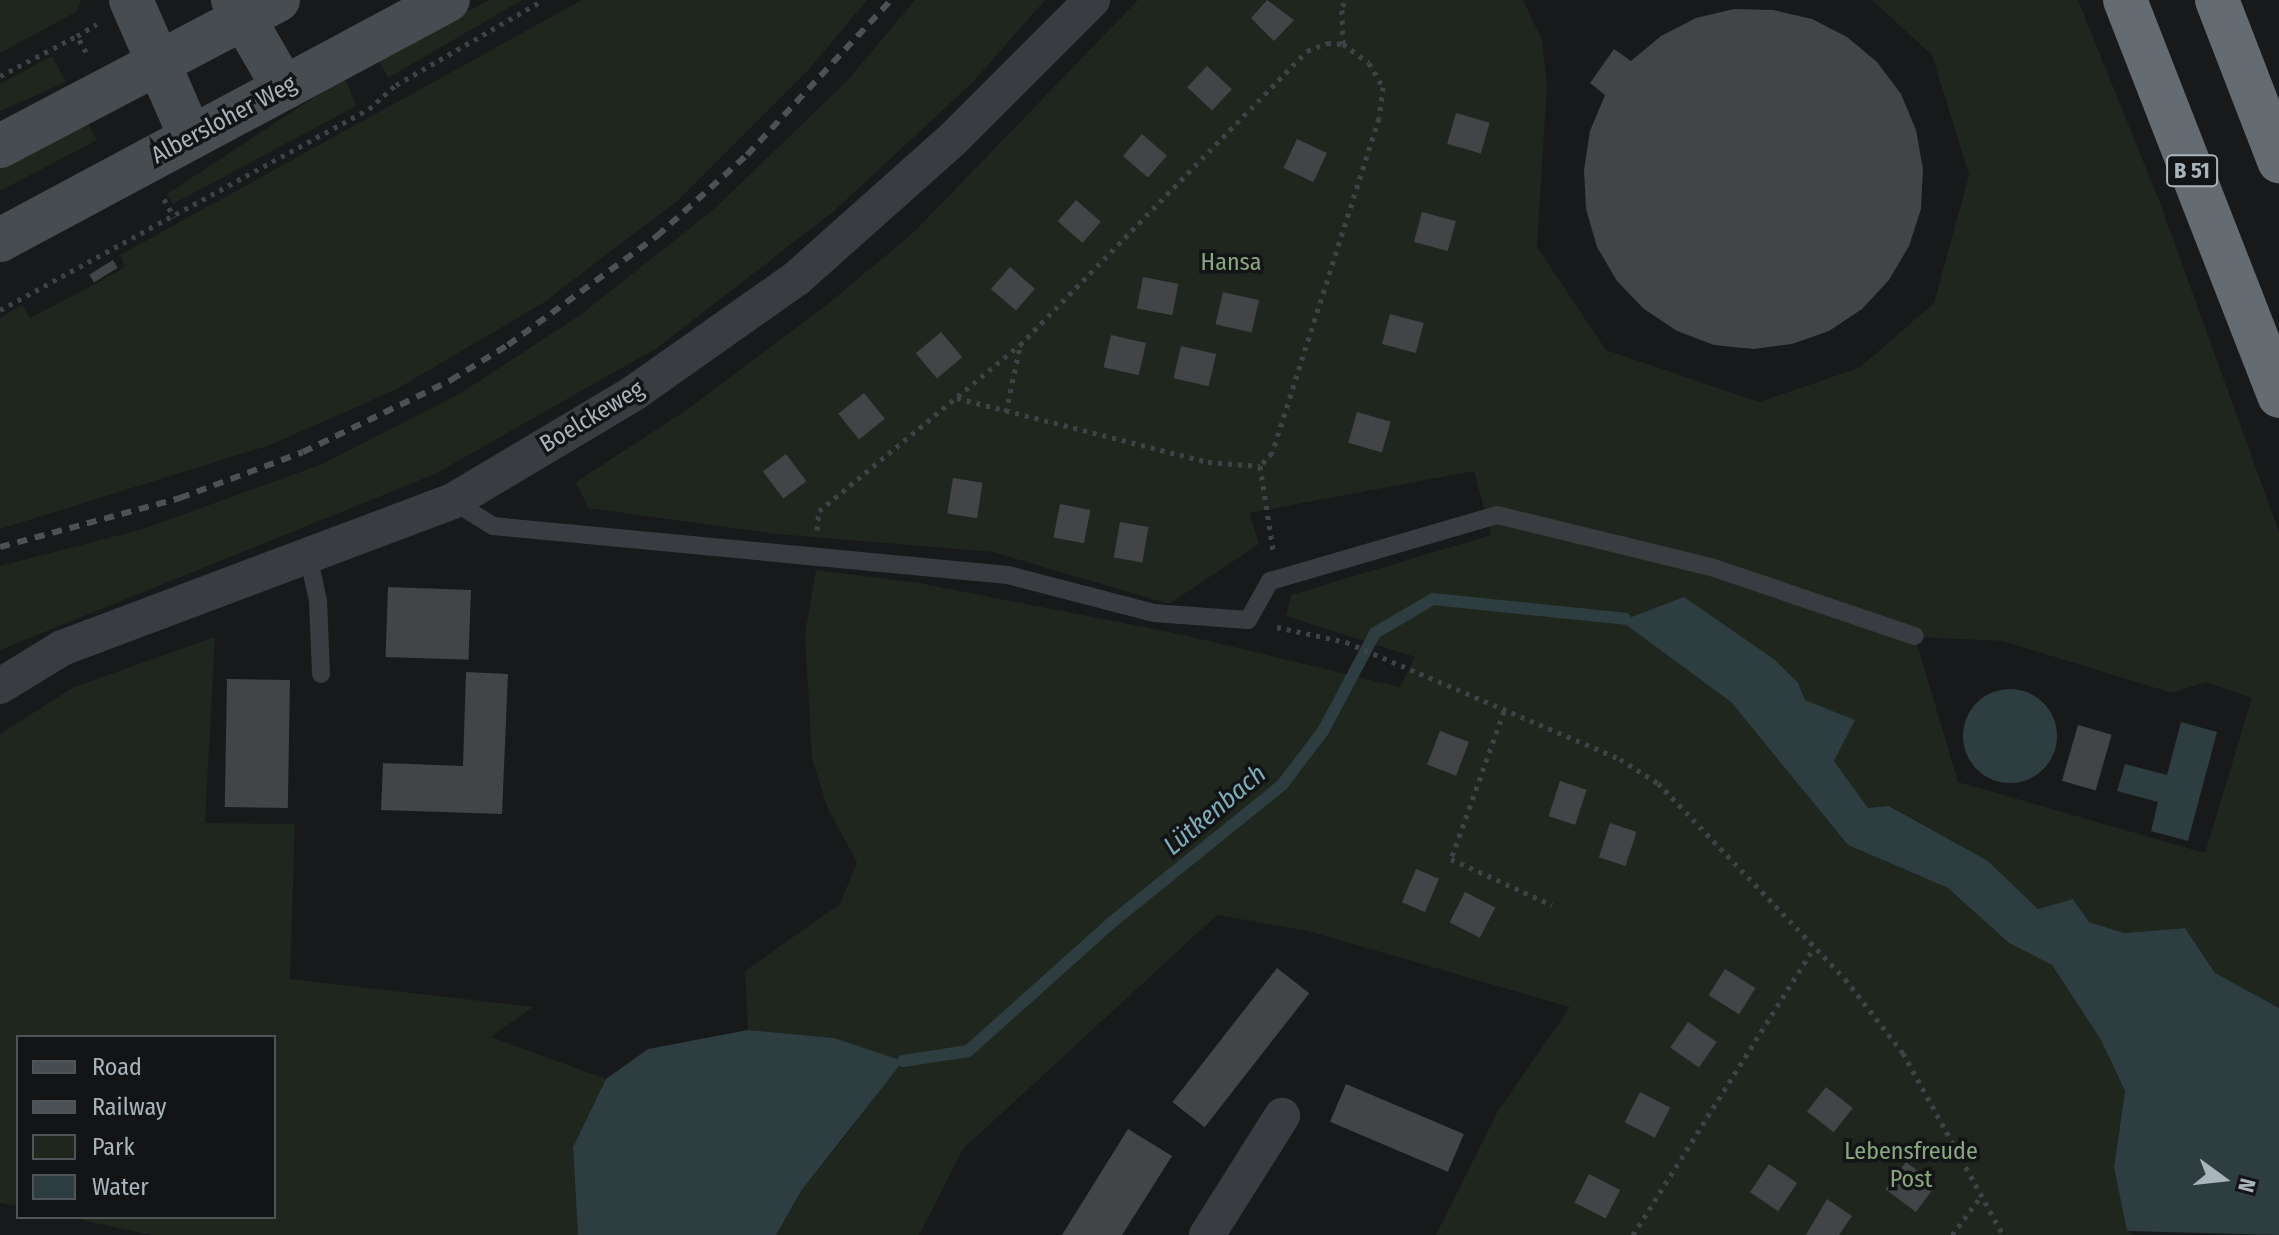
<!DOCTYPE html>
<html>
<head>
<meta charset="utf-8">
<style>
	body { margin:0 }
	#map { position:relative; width:2279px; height:1235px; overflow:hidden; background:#18191b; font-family:"Fira Sans Condensed",sans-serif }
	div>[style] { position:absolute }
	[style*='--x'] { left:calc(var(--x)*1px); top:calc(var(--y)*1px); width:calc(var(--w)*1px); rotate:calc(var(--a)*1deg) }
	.green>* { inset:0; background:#1f261d }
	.water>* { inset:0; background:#2d3d40 }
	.round { border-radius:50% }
	.stream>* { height:12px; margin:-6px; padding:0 6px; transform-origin:6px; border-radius:6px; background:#2d3d40 }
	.building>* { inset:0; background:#424448; transform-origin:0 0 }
	.path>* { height:5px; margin-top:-2.5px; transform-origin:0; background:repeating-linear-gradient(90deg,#3f4347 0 4px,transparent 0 10px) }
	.lane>* { height:18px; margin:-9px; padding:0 9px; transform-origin:9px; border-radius:9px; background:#393c40 }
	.street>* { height:36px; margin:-18px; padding:0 18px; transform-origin:18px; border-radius:18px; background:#393c40 }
	.secondary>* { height:44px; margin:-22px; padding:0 22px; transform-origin:22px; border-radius:22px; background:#464c50 }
	.highway>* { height:44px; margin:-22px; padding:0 22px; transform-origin:22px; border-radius:22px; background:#646b71 }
	.rail>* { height:6px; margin-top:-3px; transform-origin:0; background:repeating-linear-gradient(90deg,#4b5155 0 10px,transparent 0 18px) }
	span { translate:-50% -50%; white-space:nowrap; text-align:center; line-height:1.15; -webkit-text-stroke:7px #131416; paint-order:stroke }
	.shield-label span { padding:2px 6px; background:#131416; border:2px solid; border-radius:6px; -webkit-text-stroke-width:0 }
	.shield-label { font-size:22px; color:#a9b4bb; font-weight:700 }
	.street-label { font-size:24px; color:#a9b4bb }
	.park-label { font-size:24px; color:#88a87f }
	.water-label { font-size:26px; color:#7eaeb9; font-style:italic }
	.legend { position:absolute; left:16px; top:1035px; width:260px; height:184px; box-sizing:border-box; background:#131416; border:2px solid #4f5458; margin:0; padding:10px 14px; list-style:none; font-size:24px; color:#a9b4bb }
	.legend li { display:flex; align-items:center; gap:16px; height:40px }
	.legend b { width:40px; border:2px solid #4f5458 }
	.north { position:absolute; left:2183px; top:1139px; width:80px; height:80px; -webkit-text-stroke:6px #131416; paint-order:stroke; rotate:105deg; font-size:22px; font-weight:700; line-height:32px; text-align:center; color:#a9b4bb }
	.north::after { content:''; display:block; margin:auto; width:28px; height:36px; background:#a9b4bb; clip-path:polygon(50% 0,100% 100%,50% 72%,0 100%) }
</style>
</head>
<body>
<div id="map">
	<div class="green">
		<i style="clip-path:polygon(0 0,80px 0,81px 3px,76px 12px,0 53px)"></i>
		<i style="clip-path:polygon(489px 0,522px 0,388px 78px,378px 59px)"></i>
		<i style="clip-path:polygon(582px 0,867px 0,810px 68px,677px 201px,543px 303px,395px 390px,270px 445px,0 529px,0 318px,22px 305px,30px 318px,91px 286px,125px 267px,120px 255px)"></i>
		<i style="clip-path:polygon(915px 0,1045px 0,973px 82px,834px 211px,657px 348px,435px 474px,0 650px,0 566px,143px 529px,322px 464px,461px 393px,583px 313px,714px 209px,847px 81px)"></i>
		<i style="clip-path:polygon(evenodd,1138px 0,1523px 0,1542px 40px,1547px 85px,1537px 247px,1606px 350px,1759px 402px,1859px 368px,1934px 303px,1969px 175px,1932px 55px,1872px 0,2078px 0,2160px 203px,2279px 532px,2279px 1008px,2215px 973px,2185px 928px,2124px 933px,2089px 922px,2073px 899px,2038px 909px,1988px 861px,1890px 806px,1868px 808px,1834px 761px,1855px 720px,1805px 700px,1798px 683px,1684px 597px,1622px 621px,1731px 702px,1848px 845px,1948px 888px,2009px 943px,2052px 965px,2101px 1040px,2125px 1091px,2117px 1142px,2127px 1231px,2134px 1235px,1436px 1235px,1498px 1111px,1570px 1007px,1308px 931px,1217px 915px,963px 1149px,919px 1235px,776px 1235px,801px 1191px,858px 1120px,834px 1038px,748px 1030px,745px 971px,840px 904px,857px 862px,828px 809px,812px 759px,805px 634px,816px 570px,919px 583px,1184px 635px,1400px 687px,1415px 657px,1286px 616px,1291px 595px,1491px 535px,1474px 471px,1249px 513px,1259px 544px,1169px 604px,993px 552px,776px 534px,588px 508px,576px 482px,685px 411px,824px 307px,913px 233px,1138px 0,1915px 637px,2003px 641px,2172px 693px,2206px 682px,2252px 698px,2205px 853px,1958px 782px,1915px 637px)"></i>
		<i style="clip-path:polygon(52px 56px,66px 82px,0 111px,0 84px)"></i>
		<i style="clip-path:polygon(345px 77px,356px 106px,173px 204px,167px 194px)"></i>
		<i style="clip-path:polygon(87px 122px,97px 140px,0 191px,0 169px)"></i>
		<i style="clip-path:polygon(215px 637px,205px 823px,295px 824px,290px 979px,533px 1007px,491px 1037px,606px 1079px,573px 1147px,578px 1235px,151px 1235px,67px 1217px,274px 1217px,274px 1037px,18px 1037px,18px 1206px,0 1203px,0 734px,74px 687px)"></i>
	</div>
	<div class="water">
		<i style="clip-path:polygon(1684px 597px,1775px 660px,1798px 683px,1805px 700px,1855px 720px,1834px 761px,1868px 808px,1889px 806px,1988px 861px,2038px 909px,2073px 899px,2089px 922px,2124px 933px,2185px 928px,2215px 973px,2279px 1008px,2279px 1235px,2127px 1231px,2114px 1167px,2125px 1091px,2101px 1040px,2052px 965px,2009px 943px,1948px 888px,1848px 845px,1731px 702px,1621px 621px)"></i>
		<i class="round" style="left:1963px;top:689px;width:94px;height:94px"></i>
		<i style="clip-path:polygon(2181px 722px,2217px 732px,2188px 841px,2151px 831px,2158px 802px,2117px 791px,2125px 764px,2167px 775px)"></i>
		<i style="clip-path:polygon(748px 1030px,834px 1038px,903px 1061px,801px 1191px,776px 1235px,578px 1235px,573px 1147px,606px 1079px,648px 1049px)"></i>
	</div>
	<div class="stream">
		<i style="--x:903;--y:1061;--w:66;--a:-8.7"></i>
		<i style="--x:968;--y:1051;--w:192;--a:-41.8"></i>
		<i style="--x:1111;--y:923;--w:220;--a:-38.9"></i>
		<i style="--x:1282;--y:785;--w:68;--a:-52.8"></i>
		<i style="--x:1323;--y:731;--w:111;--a:-62"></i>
		<i style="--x:1375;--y:633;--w:67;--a:-30.4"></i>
		<i style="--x:1433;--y:599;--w:193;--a:5.9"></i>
	</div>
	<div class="building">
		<i style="clip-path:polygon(1267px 0,1294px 20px,1274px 41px,1251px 18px)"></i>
		<i style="clip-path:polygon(1734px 9px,1773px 10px,1812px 19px,1847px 37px,1877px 62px,1901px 94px,1916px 130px,1923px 169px,1921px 209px,1909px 246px,1889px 280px,1862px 309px,1829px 331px,1792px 344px,1753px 349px,1714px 345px,1677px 331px,1644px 309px,1617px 281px,1597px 247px,1586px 209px,1584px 170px,1590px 131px,1605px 95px,1590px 83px,1614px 49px,1631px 61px,1661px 36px,1696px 18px)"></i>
		<i style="left:1207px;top:66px;width:34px;height:29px;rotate:43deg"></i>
		<i style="left:1456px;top:113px;width:35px;height:32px;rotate:16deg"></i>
		<i style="left:1142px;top:134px;width:33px;height:29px;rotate:41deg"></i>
		<i style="left:1297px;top:139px;width:33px;height:32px;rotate:25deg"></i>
		<i style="left:1076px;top:200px;width:33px;height:28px;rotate:41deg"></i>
		<i style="left:1422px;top:212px;width:35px;height:31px;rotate:15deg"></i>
		<i style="left:113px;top:260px;width:9px;height:28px;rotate:58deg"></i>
		<i style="left:1010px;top:267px;width:33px;height:29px;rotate:41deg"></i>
		<i style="left:1143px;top:277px;width:36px;height:32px;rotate:11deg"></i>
		<i style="left:1223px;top:292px;width:37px;height:33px;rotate:13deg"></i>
		<i style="left:1390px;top:314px;width:35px;height:31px;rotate:15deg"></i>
		<i style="left:941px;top:332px;width:33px;height:33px;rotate:50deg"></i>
		<i style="left:1111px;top:335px;width:36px;height:33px;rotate:13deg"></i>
		<i style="left:1181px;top:346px;width:36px;height:33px;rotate:13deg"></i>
		<i style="left:864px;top:393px;width:33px;height:33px;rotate:51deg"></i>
		<i style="left:1357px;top:412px;width:35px;height:32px;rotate:16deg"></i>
		<i style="left:786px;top:454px;width:34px;height:29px;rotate:53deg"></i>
		<i style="left:953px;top:478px;width:30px;height:36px;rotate:9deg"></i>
		<i style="left:1060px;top:504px;width:31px;height:34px;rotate:11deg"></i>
		<i style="left:1120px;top:522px;width:29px;height:36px;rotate:10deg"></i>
		<i style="left:388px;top:587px;width:83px;height:70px;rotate:2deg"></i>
		<i style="clip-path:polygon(466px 672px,508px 674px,502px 814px,381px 810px,383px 763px,463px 766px)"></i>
		<i style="left:227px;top:679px;width:63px;height:128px;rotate:1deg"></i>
		<i style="left:2078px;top:725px;width:35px;height:58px;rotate:16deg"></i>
		<i style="left:1440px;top:731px;width:31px;height:36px;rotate:21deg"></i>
		<i style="left:1560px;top:781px;width:28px;height:37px;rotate:18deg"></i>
		<i style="left:1610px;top:823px;width:28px;height:36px;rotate:18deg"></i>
		<i style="left:1416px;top:869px;width:25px;height:36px;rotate:23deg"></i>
		<i style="left:1465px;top:892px;width:34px;height:34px;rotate:27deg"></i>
		<i style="left:1277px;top:968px;width:41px;height:170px;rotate:38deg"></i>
		<i style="left:1725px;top:969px;width:36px;height:31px;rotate:32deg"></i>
		<i style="left:1688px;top:1022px;width:35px;height:31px;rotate:35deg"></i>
		<i style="left:1346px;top:1084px;width:128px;height:41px;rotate:23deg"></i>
		<i style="left:1826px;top:1087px;width:34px;height:31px;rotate:38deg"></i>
		<i style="left:1640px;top:1092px;width:34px;height:34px;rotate:27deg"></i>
		<i style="clip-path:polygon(1128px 1129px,1172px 1156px,1122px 1235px,1062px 1235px)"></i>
		<i style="left:1906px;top:1162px;width:38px;height:34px;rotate:37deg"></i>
		<i style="left:1769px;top:1164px;width:34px;height:34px;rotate:34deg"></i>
		<i style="left:1589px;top:1174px;width:35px;height:32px;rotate:27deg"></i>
		<i style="clip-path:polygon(1827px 1199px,1852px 1216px,1839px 1235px,1806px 1235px)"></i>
	</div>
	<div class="path">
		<i style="--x:1343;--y:44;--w:38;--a:-92"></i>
		<i style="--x:1342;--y:6;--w:8;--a:-50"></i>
		<i style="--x:86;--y:52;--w:18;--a:-119"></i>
		<i style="--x:77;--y:36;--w:23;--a:-31"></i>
		<i style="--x:0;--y:76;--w:87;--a:-27.5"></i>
		<i style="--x:164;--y:199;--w:21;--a:61"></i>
		<i style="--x:0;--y:310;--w:420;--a:-28.6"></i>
		<i style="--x:369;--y:109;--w:36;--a:-42"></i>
		<i style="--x:396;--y:85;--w:170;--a:-30"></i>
		<i style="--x:957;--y:398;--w:259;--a:14.3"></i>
		<i style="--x:1208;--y:462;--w:52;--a:4.4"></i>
		<i style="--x:1006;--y:412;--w:67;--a:-78"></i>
		<i style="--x:817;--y:530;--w:19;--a:-84"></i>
		<i style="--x:819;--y:511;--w:261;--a:-39.6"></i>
		<i style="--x:1020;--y:345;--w:411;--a:-45.7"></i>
		<i style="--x:1307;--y:51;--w:22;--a:-22"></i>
		<i style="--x:1327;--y:43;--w:16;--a:4"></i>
		<i style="--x:1343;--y:44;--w:32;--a:36"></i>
		<i style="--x:1369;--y:63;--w:28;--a:60"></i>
		<i style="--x:1383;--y:87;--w:31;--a:97"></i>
		<i style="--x:1379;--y:118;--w:352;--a:107.7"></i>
		<i style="--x:1272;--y:453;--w:18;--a:133"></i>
		<i style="--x:1260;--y:466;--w:85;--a:81.2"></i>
		<i style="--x:1277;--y:627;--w:71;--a:12.3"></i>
		<i style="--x:1346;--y:642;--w:298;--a:23.1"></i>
		<i style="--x:1620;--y:759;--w:45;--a:32.3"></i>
		<i style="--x:1658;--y:783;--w:271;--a:46.3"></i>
		<i style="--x:1845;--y:979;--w:94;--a:51.9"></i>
		<i style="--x:1903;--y:1053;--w:208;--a:61.2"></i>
		<i style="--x:1504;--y:711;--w:157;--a:109.7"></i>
		<i style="--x:1451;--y:859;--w:111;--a:24.5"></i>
		<i style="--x:1633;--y:1235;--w:339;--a:-57.8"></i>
		<i style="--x:1952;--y:1235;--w:50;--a:-53.1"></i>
	</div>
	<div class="lane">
		<i style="--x:453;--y:501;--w:47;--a:32"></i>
		<i style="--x:493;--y:526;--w:517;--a:5.44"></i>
		<i style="--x:1008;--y:575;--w:151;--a:14.6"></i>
		<i style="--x:1154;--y:613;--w:94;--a:4.3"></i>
		<i style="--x:1248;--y:620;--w:45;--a:-60.6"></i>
		<i style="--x:1270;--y:581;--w:236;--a:-16.2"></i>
		<i style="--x:1497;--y:515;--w:220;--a:13.7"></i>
		<i style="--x:1711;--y:567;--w:215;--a:18.7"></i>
		<i style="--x:308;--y:555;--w:47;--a:77.7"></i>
		<i style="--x:318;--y:601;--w:73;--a:87.6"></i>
	</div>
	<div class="street">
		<i style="--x:0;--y:686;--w:73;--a:-31.5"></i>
		<i style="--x:62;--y:648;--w:418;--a:-20.6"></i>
		<i style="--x:453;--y:501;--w:211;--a:-30.8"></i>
		<i style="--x:634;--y:393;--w:199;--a:-35.2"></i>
		<i style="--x:797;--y:278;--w:209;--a:-41.7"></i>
		<i style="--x:953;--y:139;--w:197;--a:-45"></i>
		<i style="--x:1207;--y:1235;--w:141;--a:-57.8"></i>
	</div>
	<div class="secondary">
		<i style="--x:131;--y:0;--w:150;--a:66.5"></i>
		<i style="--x:233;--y:0;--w:102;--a:59.9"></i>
		<i style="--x:0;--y:146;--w:314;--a:-27.7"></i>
		<i style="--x:0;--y:240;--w:508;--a:-28.18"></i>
	</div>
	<div class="highway">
		<i style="--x:2125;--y:0;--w:425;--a:68.7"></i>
		<i style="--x:2217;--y:0;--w:173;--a:68.9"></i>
	</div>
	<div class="rail">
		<i style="--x:0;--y:547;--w:187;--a:-15.2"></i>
		<i style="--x:180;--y:498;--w:131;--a:-20.5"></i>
		<i style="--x:303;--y:452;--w:165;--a:-25.9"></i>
		<i style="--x:451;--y:380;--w:67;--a:-31.6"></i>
		<i style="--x:508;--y:345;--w:185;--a:-36.2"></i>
		<i style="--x:657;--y:236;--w:121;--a:-42"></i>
		<i style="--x:747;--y:155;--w:212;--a:-47.1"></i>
	</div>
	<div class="shield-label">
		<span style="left:2192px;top:171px">B 51</span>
	</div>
	<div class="street-label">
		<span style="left:224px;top:120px;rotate:-28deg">Albersloher Weg</span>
		<span style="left:592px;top:417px;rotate:-31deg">Boelckeweg</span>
	</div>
	<div class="park-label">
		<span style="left:1231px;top:263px">Hansa</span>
		<span style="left:1911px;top:1166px">Lebensfreude<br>Post</span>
	</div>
	<div class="water-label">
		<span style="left:1215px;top:810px;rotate:-40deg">Lütkenbach</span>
	</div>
	<ul class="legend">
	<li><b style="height:10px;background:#464c50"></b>Road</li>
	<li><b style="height:10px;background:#4b5155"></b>Railway</li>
	<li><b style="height:22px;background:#1f261d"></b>Park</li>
	<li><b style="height:22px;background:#2d3d40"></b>Water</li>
	</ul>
	<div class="north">N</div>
</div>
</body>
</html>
